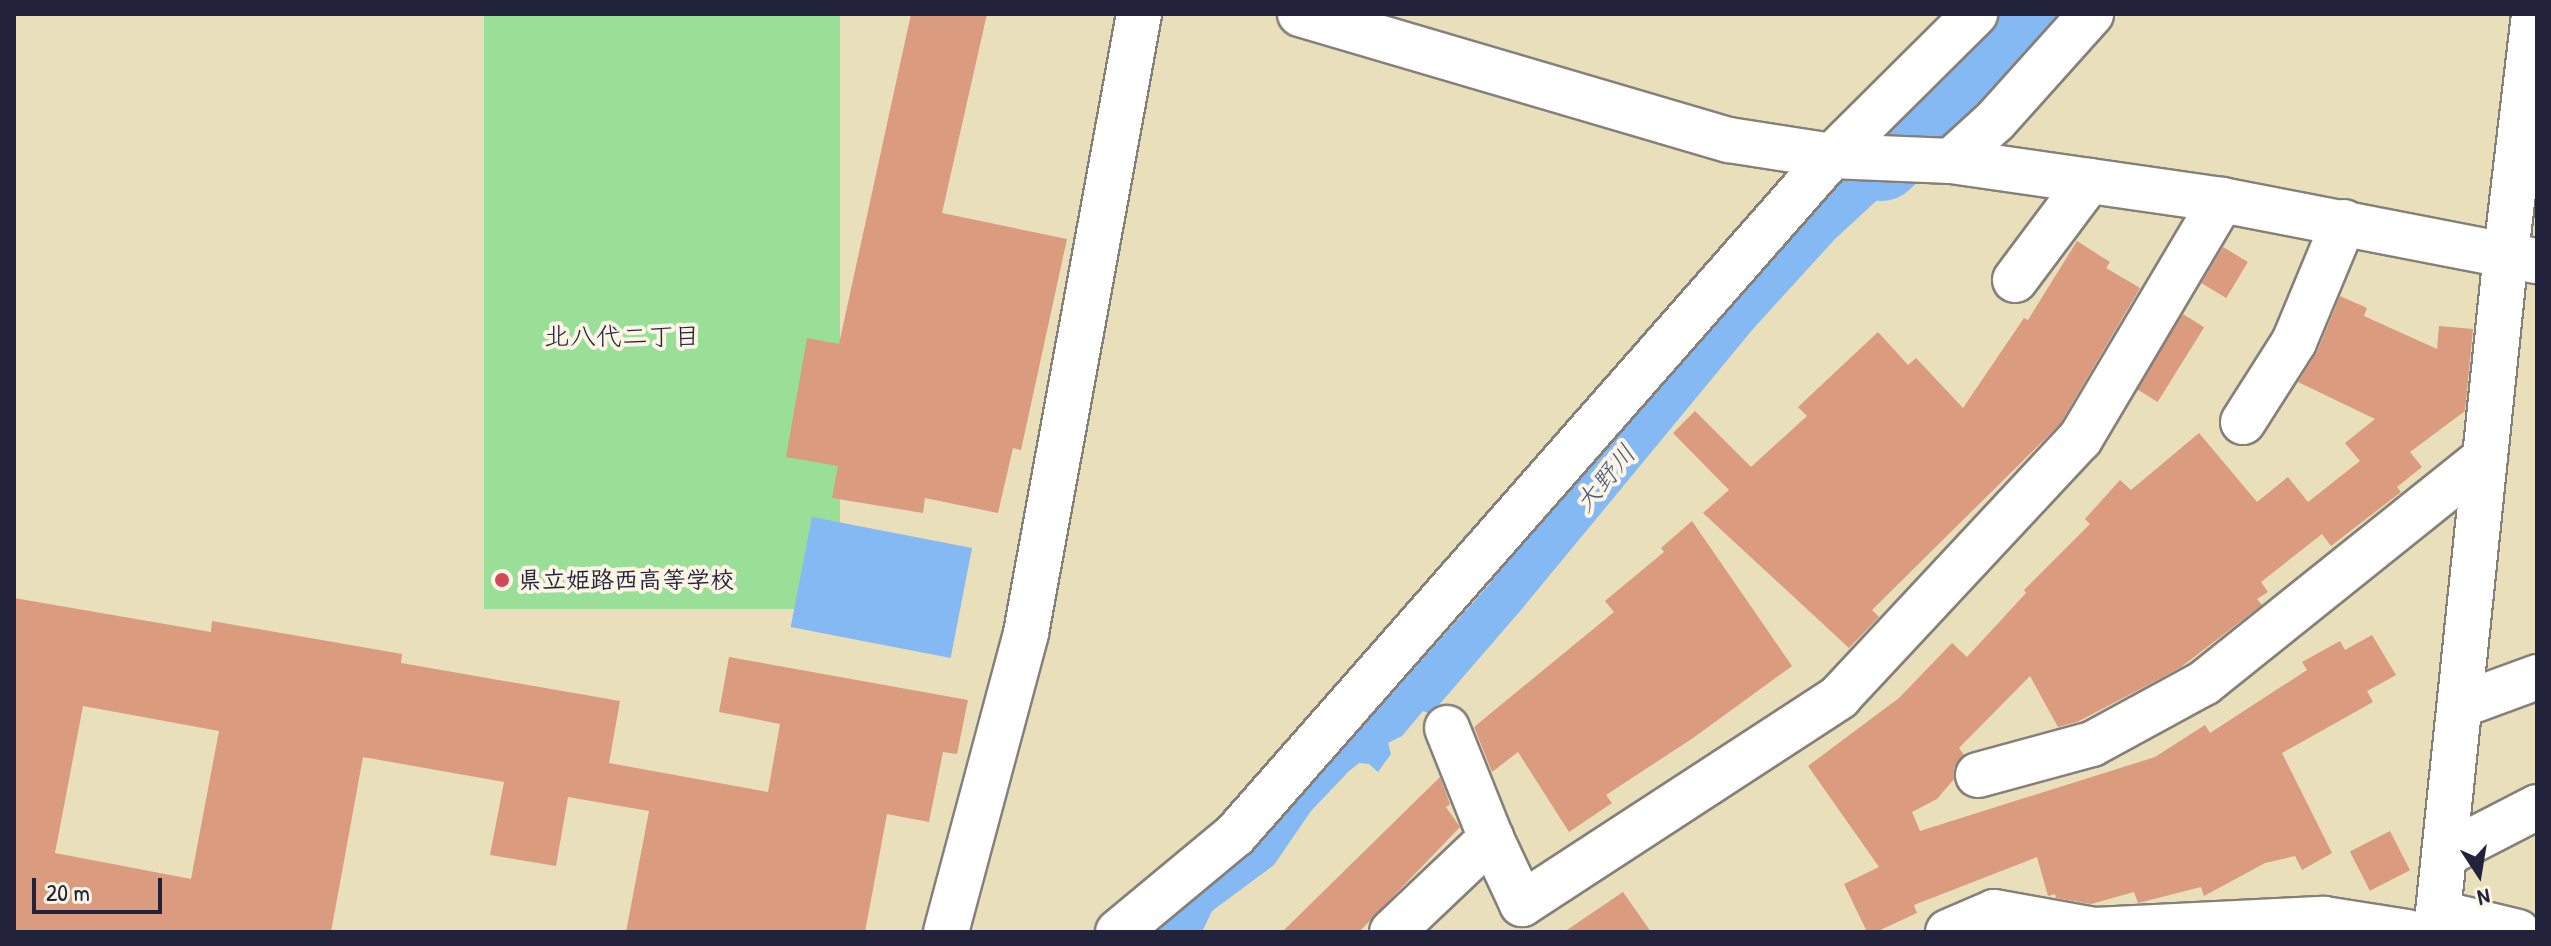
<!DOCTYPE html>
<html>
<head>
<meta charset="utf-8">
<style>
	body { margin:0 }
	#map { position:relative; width:2551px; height:946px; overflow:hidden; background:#e9dfbb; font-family:"Patrick Hand","Klee One",sans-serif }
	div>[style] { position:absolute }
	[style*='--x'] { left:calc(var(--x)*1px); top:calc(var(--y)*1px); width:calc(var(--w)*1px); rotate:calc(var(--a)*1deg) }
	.green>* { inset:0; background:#99df98; transform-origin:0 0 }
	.water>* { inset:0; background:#85b9f3; transform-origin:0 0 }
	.river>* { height:78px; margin:-39px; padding:0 39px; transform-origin:39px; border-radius:39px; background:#85b9f3 }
	.building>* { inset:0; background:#da9b7f; transform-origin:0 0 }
	.roads { filter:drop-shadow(2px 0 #86807b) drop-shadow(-2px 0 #86807b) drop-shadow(0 2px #86807b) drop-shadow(0 -2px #86807b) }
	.minor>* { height:44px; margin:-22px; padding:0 22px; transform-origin:22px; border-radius:22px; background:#fff }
	.dots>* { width:22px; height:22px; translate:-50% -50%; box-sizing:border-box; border:4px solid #fcf5e5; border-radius:50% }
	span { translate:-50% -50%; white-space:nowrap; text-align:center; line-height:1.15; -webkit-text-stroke:8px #fcf5e5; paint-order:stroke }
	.poi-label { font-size:24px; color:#22223b; font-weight:700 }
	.left { translate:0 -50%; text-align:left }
	.neighbourhood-label { font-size:26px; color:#22223b }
	.water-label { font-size:26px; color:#45577b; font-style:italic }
	.frame { position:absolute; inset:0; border:16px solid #22223b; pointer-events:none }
	.north { position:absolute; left:2439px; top:834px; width:80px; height:80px; -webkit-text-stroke:6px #fcf5e5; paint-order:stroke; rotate:168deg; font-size:22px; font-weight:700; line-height:32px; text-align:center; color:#22223b }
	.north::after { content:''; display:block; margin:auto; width:28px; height:36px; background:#22223b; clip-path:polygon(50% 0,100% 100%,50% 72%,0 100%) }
	.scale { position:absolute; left:32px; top:878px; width:130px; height:36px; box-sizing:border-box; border:4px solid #22223b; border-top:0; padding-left:10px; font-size:24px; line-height:28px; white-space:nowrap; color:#22223b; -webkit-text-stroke:6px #fcf5e5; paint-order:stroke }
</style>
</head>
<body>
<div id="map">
	<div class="green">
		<i style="left:484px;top:14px;width:356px;height:595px"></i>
	</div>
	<div class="water">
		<i style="clip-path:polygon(1939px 76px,1979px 106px,1835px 239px,1753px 329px,1521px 610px,1431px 714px,1423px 711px,1402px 736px,1388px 743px,1391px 754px,1378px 772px,1369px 764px,1359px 763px,1349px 771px,1311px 811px,1274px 865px,1212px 911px,1202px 932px,1143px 932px,1388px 698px,1486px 588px,1678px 353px,1813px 201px)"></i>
		<i style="left:812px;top:517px;width:163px;height:112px;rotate:11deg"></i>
	</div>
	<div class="river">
		<i style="--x:1882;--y:162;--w:217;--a:-42.9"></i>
	</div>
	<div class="building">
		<i style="clip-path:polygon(911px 14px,987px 14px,942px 213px,1067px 239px,1021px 450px,1013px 448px,998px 513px,925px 498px,923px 513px,832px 498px,838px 466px,786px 457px,807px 338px,839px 344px)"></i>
		<i style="clip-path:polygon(2077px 241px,2110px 262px,2106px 268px,2140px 288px,2060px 424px,1872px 610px,1879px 617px,1849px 648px,1703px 513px,1729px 490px,1673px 433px,1695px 411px,1751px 467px,1807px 416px,1798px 407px,1878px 332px,1908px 365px,1916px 358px,1963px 408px,2024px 318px,2028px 320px)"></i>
		<i style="left:2223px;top:247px;width:29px;height:42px;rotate:31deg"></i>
		<i style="clip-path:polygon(2340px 296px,2367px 308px,2364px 316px,2437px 349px,2439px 326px,2473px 329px,2465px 411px,2410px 452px,2422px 467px,2397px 487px,2401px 492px,2331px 546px,2322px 534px,2261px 582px,2268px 592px,2257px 599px,2262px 605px,2181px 667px,2150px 684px,2077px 722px,2058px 727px,2030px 676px,1959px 748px,1964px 755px,1954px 768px,1954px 779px,1937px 799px,1912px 812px,1920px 831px,2155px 757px,2205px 725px,2210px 733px,2307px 670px,2302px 662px,2340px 641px,2345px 650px,2372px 635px,2396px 675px,2367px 691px,2373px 702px,2282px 753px,2332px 853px,2302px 870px,2295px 856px,2265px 863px,2204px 896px,2201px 887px,2138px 903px,2134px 892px,2091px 904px,2056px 898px,2055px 894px,2048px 896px,2037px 857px,1914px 905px,1917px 913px,1876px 932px,1867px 932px,1844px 884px,1879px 867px,1808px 766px,1899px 698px,1952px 643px,1967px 657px,2026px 593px,2024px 590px,2090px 524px,2085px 519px,2120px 480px,2131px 490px,2199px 433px,2257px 502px,2288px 477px,2308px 502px,2360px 461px,2345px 443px,2375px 419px,2298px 382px,2317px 352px)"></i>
		<i style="left:2183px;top:314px;width:25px;height:88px;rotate:32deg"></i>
		<i style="clip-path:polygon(1692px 521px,1792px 666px,1693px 738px,1606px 795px,1612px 803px,1569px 832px,1518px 752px,1492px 772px,1474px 727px,1614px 612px,1605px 601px,1664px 552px,1661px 548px)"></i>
		<i style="clip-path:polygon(evenodd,14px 598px,211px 632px,212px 621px,402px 654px,401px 663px,620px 701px,609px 763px,768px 792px,780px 724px,719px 712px,729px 657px,968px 700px,957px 754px,943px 752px,929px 822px,887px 814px,865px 932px,626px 932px,649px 811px,568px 797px,556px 866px,490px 855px,504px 782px,363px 757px,331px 932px,14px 932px,14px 598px,83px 706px,219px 731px,191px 879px,55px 853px,83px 706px)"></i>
		<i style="clip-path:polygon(1440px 777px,1450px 804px,1446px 807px,1460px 827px,1359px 932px,1282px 932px)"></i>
		<i style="left:2390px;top:831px;width:44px;height:45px;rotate:63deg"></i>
		<i style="clip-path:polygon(1623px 892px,1651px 932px,1564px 932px)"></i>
	</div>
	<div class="roads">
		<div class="minor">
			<i style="--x:1300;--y:14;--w:447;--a:16.4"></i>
			<i style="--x:1729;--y:140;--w:104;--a:8.8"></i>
			<i style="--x:1832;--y:156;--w:119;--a:2.4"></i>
			<i style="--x:1951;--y:161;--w:274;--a:8.2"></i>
			<i style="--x:2222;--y:200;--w:321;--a:11"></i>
			<i style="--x:1951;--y:161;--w:59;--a:-42.3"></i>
			<i style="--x:1995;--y:121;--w:144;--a:-48.1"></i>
			<i style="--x:2015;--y:280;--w:124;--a:-53.2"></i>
			<i style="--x:2243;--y:422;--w:95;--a:-57.5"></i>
			<i style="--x:2294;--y:342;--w:130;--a:-67.4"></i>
			<i style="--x:2461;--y:705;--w:81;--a:-20.2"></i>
			<i style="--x:1447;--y:728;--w:118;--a:68.2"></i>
			<i style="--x:1978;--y:775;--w:118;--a:-15.2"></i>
			<i style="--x:2092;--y:744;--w:128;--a:-28.6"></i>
			<i style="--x:2204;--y:683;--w:360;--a:-38.7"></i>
			<i style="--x:2446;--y:854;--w:102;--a:-27.3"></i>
			<i style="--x:2439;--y:913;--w:81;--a:13.5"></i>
			<i style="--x:946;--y:932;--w:310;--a:-75"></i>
			<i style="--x:1026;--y:633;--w:629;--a:-79.65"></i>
			<i style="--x:1118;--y:932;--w:152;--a:-39.7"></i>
			<i style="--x:1235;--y:835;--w:904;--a:-48.68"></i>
			<i style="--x:1832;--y:156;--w:202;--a:-44.8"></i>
			<i style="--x:1392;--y:932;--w:137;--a:-43.5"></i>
			<i style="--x:1491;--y:838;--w:73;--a:64.8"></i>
			<i style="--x:1522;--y:904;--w:379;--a:-33.1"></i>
			<i style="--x:1839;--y:697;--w:353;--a:-47"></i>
			<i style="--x:2080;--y:439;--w:278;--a:-59.3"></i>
			<i style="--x:1948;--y:932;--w:50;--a:-23.5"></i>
			<i style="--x:1994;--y:912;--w:103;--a:10.1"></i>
			<i style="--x:2095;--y:930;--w:229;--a:-2.8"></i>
			<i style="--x:2324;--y:932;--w:13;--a:-90"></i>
			<i style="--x:2324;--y:919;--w:84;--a:8.9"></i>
			<i style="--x:2436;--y:932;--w:683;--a:-84.11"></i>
			<i style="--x:2506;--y:253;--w:241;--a:-83.3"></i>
		</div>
	</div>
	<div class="dots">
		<i style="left:502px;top:580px;background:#d1495b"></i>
	</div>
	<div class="poi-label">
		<span class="left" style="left:518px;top:580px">県立姫路西高等学校</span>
	</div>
	<div class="neighbourhood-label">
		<span style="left:622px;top:336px">北八代二丁目</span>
	</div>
	<div class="water-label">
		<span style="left:1605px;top:478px;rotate:-50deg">大野川</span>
	</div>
	<div class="frame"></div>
	<div class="north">N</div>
	<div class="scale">20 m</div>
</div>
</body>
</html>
